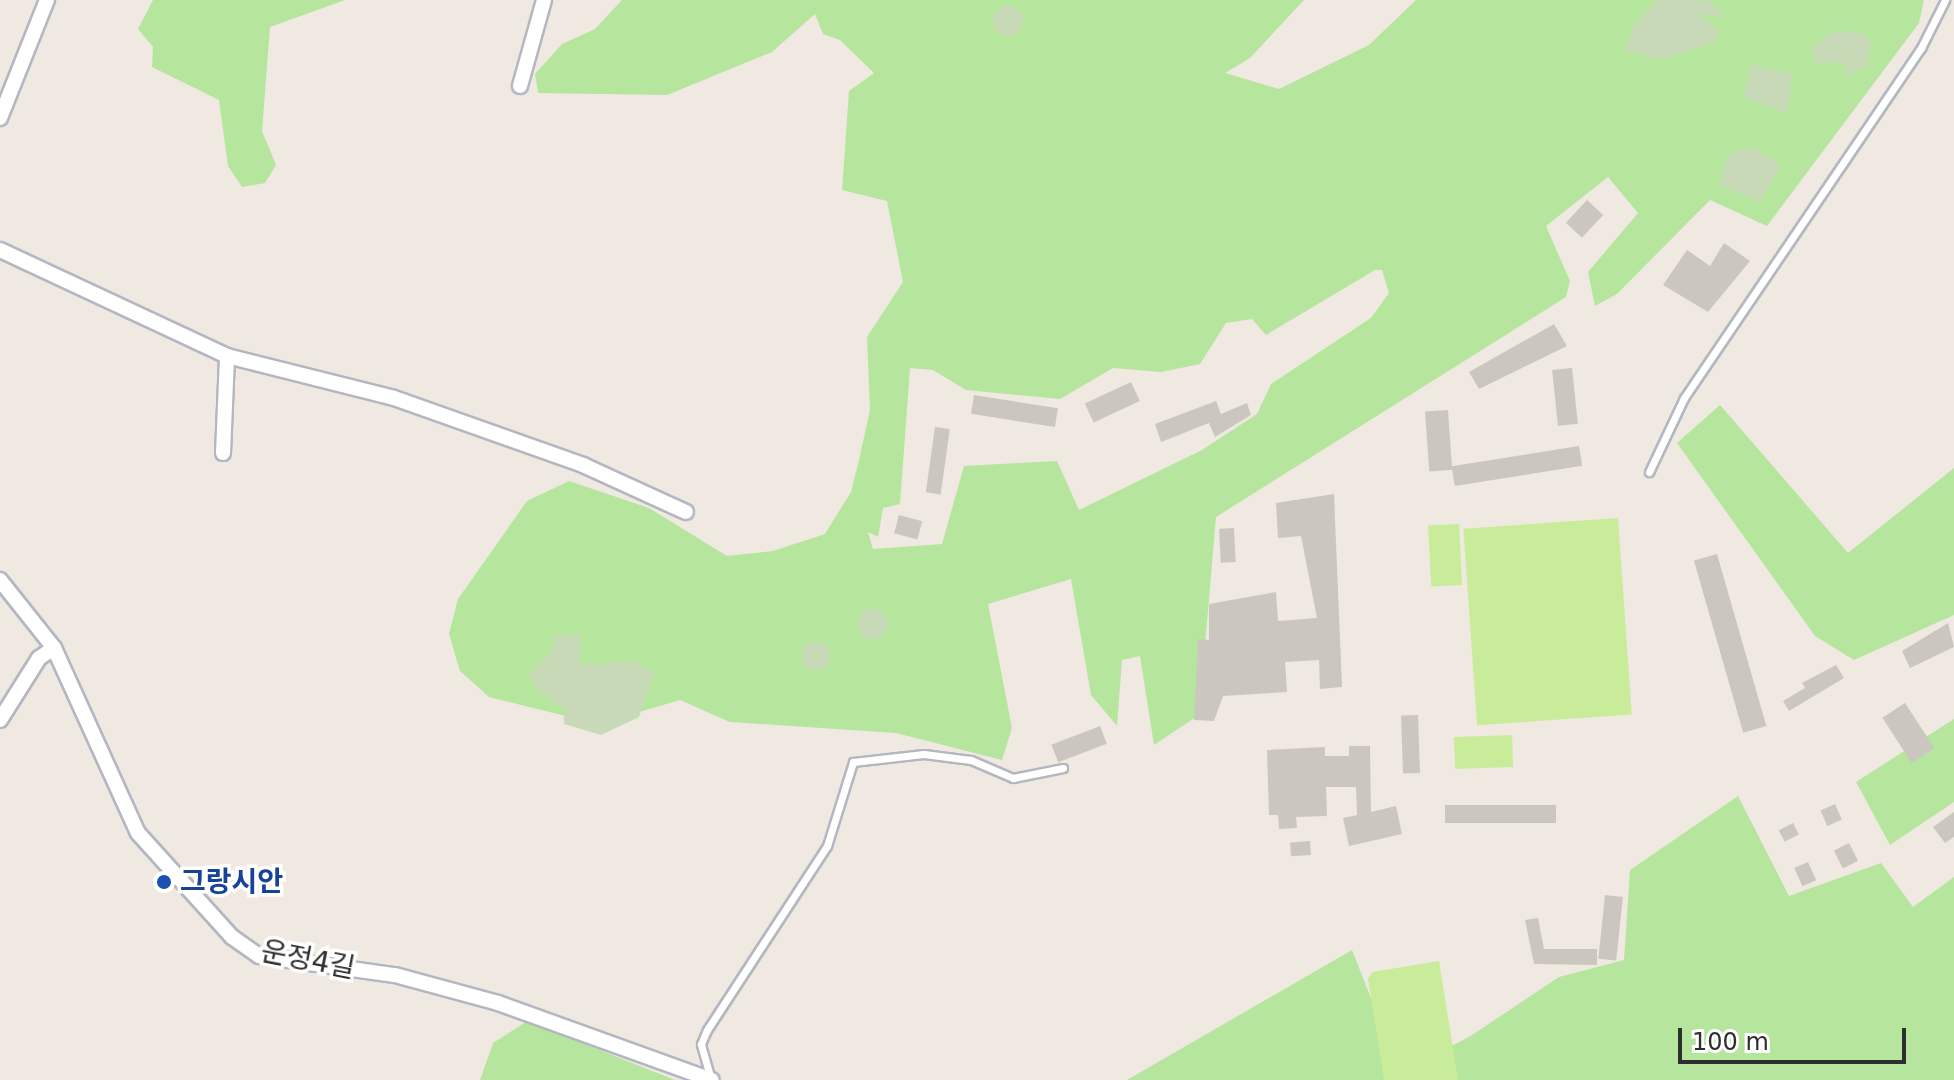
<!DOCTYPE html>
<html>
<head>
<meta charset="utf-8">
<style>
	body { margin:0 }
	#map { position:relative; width:1954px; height:1080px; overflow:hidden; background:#efe9e1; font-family:"DejaVu Sans","Noto Sans KR",sans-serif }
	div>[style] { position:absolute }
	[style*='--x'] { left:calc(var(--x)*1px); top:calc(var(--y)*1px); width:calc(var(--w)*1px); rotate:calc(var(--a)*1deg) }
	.green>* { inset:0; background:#b6e59e }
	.cemetery>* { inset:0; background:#c8d9b8 }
	.round { border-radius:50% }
	.pitch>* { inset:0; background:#c9ec9a; transform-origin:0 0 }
	.building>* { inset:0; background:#cbc7bf; transform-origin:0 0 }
	.roads { filter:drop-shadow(2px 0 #b4b7c1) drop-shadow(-2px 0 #b4b7c1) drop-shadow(0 2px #b4b7c1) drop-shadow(0 -2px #b4b7c1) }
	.service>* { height:7px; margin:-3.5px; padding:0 3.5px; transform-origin:3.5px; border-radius:3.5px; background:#fff }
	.minor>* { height:14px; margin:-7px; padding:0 7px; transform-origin:7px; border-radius:7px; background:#fff }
	.dots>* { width:22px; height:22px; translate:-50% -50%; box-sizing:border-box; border:4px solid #fff; border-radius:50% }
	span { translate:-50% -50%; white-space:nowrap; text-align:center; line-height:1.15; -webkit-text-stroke:7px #fff; paint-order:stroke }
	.transit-label { font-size:28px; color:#164399; font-weight:700 }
	.left { translate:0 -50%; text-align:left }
	.street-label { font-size:28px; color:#2e2e2e }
	.scale { position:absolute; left:1678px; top:1028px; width:228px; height:36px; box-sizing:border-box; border:4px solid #2e2e2e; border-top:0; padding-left:10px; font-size:24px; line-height:28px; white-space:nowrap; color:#2e2e2e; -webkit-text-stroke:6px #fff; paint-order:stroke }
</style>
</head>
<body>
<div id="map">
	<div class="green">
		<i style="clip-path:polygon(153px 0,345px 0,270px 27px,262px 131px,276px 165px,265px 183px,242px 187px,228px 166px,219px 100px,152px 67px,153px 47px,138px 29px)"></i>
		<i style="clip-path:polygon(evenodd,622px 0,1304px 0,1250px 58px,1225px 73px,1279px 89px,1369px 45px,1416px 0,1924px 0,1919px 23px,1767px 226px,1710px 200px,1617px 294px,1595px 306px,1588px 272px,1638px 213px,1608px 177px,1546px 226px,1570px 281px,1566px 297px,1216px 517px,1199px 715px,1154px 745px,1140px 656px,1122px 660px,1117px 726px,1091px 695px,1071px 579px,988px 604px,1012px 728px,1002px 760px,896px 733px,730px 722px,680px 700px,598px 724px,489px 697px,460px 671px,449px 634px,458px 599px,527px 501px,569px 481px,649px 508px,727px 556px,773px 551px,825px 534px,851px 492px,859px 460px,870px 410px,867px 337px,903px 282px,887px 201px,842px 190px,849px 91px,874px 73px,840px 40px,823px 34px,815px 14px,772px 52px,667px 95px,538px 93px,535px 74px,562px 44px,595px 29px,622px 0,1375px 270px,1382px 270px,1389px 293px,1371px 318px,1271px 384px,1257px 414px,1202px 450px,1079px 510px,1057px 461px,964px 466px,942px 544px,873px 549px,868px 532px,878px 537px,883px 508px,900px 504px,910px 368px,933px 370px,966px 390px,1060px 399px,1113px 368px,1161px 372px,1200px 364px,1226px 323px,1252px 319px,1266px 335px,1375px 270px)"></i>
		<i style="clip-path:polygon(1720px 405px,1848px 553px,1954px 468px,1954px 615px,1854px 660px,1815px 636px,1677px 443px)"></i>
		<i style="clip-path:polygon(1954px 719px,1954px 802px,1890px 845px,1856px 782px)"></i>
		<i style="clip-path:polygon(1738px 796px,1789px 896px,1881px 863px,1913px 907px,1954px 877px,1954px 1080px,1127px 1080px,1352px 950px,1400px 1072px,1469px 1037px,1559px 977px,1624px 960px,1630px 870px)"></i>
		<i style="clip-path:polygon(529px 1020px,562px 1035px,675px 1080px,480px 1080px,493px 1043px)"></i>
	</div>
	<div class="cemetery">
		<i style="clip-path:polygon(1657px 0,1709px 0,1725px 17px,1698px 14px,1718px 30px,1717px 42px,1660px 59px,1625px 50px,1633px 27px)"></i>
		<i class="round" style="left:993px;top:6px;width:30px;height:30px"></i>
		<i style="clip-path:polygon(1836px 30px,1864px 34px,1871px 43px,1866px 67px,1845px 76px,1845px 62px,1815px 63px,1813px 47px)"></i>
		<i style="clip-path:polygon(1751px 65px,1793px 74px,1787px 113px,1744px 97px)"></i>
		<i style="clip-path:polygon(1753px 147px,1781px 165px,1760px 202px,1720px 185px,1727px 154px)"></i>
		<i class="round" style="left:858px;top:609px;width:30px;height:30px"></i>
		<i style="clip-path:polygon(581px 633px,579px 665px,636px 661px,654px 674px,639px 717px,601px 735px,564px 724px,564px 709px,533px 685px,530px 673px,553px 650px,553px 638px)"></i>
		<i class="round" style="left:802px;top:642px;width:28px;height:28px"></i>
	</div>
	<div class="pitch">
		<i style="left:1618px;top:518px;width:197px;height:155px;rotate:86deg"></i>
		<i style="left:1459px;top:524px;width:61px;height:31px;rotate:87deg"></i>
		<i style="left:1512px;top:735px;width:32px;height:58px;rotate:88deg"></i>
		<i style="clip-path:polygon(1439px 961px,1458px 1080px,1384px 1080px,1368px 979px,1372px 972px)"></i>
	</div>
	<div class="building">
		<i style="left:1587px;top:200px;width:22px;height:31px;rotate:43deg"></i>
		<i style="clip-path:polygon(1724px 243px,1750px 261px,1708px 312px,1663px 285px,1687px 250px,1710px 266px)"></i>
		<i style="clip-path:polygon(1554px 324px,1567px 346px,1479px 389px,1469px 372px)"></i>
		<i style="left:1572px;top:368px;width:56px;height:20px;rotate:84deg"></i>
		<i style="left:1131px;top:382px;width:21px;height:51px;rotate:65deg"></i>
		<i style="left:974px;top:395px;width:85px;height:19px;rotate:9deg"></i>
		<i style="clip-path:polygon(1216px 401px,1221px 414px,1247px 403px,1251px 415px,1215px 437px,1209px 423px,1161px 442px,1155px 424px)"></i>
		<i style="left:1448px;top:410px;width:60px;height:23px;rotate:86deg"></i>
		<i style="left:935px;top:427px;width:15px;height:66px;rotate:8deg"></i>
		<i style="left:1579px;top:446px;width:20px;height:129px;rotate:81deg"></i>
		<i style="clip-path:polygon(1334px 494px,1342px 687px,1320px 689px,1319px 660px,1285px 662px,1287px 692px,1223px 696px,1214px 721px,1194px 720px,1198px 639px,1209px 640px,1209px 604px,1276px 592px,1278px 621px,1317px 618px,1301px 536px,1278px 538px,1276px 503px)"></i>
		<i style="left:899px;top:515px;width:24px;height:19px;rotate:15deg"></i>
		<i style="left:1234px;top:528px;width:34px;height:15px;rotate:87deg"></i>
		<i style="left:1717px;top:554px;width:179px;height:24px;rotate:74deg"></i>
		<i style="clip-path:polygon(1948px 623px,1954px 647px,1910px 668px,1902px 651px)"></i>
		<i style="clip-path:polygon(1836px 665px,1844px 678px,1789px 711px,1783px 701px,1805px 688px,1802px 683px)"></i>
		<i style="left:1905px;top:703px;width:54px;height:27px;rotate:57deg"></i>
		<i style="left:1418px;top:715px;width:58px;height:17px;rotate:88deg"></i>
		<i style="left:1100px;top:726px;width:19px;height:52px;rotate:69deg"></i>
		<i style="clip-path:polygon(1349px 746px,1370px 746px,1371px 812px,1396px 806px,1402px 834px,1349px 846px,1343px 818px,1357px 815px,1356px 787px,1326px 787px,1327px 816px,1296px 817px,1297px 828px,1279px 829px,1278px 815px,1269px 815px,1267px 750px,1325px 747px,1325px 756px,1349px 756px)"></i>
		<i style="left:1835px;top:804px;width:17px;height:16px;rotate:66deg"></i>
		<i style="left:1556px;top:805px;width:18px;height:111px;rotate:90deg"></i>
		<i style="clip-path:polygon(1954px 812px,1954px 837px,1945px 843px,1933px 827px)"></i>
		<i style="left:1793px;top:823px;width:13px;height:16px;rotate:63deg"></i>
		<i style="left:1310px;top:841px;width:14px;height:20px;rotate:86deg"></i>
		<i style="left:1849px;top:843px;width:20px;height:17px;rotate:63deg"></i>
		<i style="left:1808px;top:862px;width:20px;height:15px;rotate:66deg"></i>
		<i style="left:1605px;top:895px;width:18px;height:64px;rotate:6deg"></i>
		<i style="clip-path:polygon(1538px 918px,1544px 949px,1597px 949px,1597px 965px,1534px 964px,1525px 920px)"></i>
	</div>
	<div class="roads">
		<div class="service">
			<i style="--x:1649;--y:472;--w:82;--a:-64.7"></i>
			<i style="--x:1684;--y:398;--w:423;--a:-55.9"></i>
			<i style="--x:1921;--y:48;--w:54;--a:-63.4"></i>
			<i style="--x:710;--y:1076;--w:33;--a:-106"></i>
			<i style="--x:701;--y:1044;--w:15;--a:-67"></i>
			<i style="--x:707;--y:1030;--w:220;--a:-56.9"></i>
			<i style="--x:827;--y:846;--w:88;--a:-72.8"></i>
			<i style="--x:853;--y:762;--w:71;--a:-6.4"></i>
			<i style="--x:924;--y:754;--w:47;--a:7.3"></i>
			<i style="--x:971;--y:760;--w:46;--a:23.2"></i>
			<i style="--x:1013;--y:778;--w:51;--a:-11.3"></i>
		</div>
		<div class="minor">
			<i style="--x:520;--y:86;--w:89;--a:-74.4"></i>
			<i style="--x:0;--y:118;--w:127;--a:-68.3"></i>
			<i style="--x:0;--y:250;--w:251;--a:25"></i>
			<i style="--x:227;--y:356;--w:172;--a:14.1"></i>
			<i style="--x:394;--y:398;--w:201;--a:19.5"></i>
			<i style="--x:583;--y:465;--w:113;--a:24.5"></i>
			<i style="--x:223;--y:453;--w:97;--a:-87.6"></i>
			<i style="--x:0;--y:580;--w:87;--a:51.5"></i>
			<i style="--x:54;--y:648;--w:203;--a:65.6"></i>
			<i style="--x:138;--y:833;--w:140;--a:47.9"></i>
			<i style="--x:232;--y:937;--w:33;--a:35"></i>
			<i style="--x:259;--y:956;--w:137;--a:8"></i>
			<i style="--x:395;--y:975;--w:107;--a:15.2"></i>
			<i style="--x:498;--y:1003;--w:227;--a:19.8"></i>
			<i style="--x:0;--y:720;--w:73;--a:-57.8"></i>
			<i style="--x:39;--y:658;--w:18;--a:-34"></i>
		</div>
	</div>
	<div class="dots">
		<i style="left:164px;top:882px;background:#1a4fb4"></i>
	</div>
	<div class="transit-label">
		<span class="left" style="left:180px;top:882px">그랑시안</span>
	</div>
	<div class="street-label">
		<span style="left:308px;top:960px;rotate:11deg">운정4길</span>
	</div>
	<div class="scale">100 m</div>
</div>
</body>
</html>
